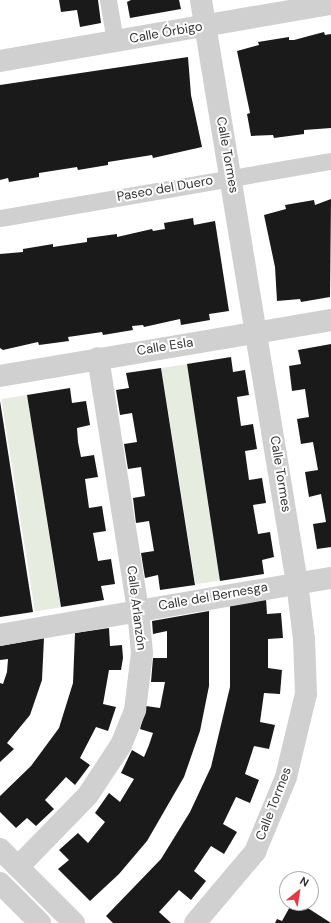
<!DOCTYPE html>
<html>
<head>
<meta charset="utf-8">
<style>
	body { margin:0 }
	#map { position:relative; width:331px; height:923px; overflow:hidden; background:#fff; font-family:"DM Sans",sans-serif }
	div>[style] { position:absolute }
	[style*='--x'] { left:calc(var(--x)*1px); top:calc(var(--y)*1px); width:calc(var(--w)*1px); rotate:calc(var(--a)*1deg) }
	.green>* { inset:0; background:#e6ecdf; transform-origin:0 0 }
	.building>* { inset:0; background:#1a1a1a }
	.pedestrian>* { height:17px; margin:-8.5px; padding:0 8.5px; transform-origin:8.5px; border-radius:8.5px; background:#d0d0d0 }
	.minor>* { height:22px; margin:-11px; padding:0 11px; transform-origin:11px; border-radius:11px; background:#d0d0d0 }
	.tertiary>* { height:22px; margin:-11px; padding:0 11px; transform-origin:11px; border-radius:11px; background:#d0d0d0 }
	span { translate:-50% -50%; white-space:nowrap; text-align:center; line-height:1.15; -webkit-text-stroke:4px #fff; paint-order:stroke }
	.street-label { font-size:13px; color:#333 }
	.north { position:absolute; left:279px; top:871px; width:40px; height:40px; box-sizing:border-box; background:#fff; border:1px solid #adadad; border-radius:50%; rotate:30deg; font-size:11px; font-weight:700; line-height:16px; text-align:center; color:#333 }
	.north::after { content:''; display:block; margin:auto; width:14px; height:18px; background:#e63946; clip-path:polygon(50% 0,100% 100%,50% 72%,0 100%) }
</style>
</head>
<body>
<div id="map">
	<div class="green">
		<i style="left:187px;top:364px;width:219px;height:26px;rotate:81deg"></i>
		<i style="left:27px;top:395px;width:215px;height:26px;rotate:81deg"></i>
	</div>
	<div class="building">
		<i style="clip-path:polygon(59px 0,98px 0,101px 23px,80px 27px,77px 10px,61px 12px)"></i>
		<i style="clip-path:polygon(131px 0,179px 0,181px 9px,130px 18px,127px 2px)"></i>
		<i style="clip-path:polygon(324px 32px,325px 35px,331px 34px,331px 128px,304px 130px,304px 134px,274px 138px,273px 135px,251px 136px,247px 114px,250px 113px,237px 51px,259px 45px,258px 42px,289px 37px,289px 40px,294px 40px)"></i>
		<i style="clip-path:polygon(188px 57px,191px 95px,202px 147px,153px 158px,152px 155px,108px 162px,108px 165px,78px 170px,77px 167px,39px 173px,39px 177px,9px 182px,8px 178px,0 180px,0 85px)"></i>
		<i style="clip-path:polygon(331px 199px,330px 297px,301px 302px,300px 299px,277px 301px,275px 267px,264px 215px,286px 209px,285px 205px,314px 200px,315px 205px)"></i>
		<i style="clip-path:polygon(193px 218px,194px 225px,215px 221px,229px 311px,209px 314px,210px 320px,181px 325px,180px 319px,144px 327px,143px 325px,132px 326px,133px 330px,103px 335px,102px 332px,68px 337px,69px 341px,39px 345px,38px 342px,3px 350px,0 348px,0 254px,23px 252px,23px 249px,53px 244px,53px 247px,87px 242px,87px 238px,117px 234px,117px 237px,152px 229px,153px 231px,165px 229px,164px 223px)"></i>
		<i style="clip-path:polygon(331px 344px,331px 547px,317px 549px,313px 524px,326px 522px,321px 494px,309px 497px,305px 472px,318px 470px,313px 442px,301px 444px,297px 419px,309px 417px,305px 389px,292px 391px,289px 366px,301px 364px,298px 350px)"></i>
		<i style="clip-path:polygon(231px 357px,233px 372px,245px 370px,249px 395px,237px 397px,241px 426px,253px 424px,257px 449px,245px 451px,249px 480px,262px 478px,266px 503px,253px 505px,258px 534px,270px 532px,274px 557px,262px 560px,264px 574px,220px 581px,187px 364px)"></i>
		<i style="clip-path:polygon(161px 368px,195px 585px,160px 590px,158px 575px,145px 578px,141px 553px,154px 551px,149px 521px,136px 523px,133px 498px,145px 496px,141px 467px,128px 469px,124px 444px,137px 442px,132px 413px,120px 415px,116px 390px,129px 388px,126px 373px)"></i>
		<i style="clip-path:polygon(70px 388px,72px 403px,86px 401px,90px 425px,77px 428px,78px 442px,81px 457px,94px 455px,98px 477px,85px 479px,89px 508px,102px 506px,106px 531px,93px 533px,98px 561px,111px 559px,115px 584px,101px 586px,104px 600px,61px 607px,27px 395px)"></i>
		<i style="clip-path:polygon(0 401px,33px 612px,0 617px)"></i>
		<i style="clip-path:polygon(266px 599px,267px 614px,281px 613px,283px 638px,268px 639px,268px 668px,282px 670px,280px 694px,264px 693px,260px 722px,275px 725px,269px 749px,254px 746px,245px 774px,259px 780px,250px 803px,236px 797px,223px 824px,237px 832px,224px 854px,211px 846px,194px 871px,206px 881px,191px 900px,179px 890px,159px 912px,171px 923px,113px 923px,106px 916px,161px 859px,190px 812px,211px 767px,230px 687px,230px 606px)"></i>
		<i style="clip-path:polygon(209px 611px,209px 686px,200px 731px,184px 777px,147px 841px,119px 874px,90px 901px,58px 869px,69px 860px,59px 850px,78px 833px,88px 843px,105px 822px,95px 813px,109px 793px,120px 802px,134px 779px,121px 773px,132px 750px,144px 757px,149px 745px,153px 733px,140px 729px,146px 706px,160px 708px,165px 682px,151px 682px,153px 658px,167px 658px,167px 631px,153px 634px,152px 621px)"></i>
		<i style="clip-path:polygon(109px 628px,110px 646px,122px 645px,123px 658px,121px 670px,109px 670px,103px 704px,116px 707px,108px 731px,96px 727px,80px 758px,90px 765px,75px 785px,66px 777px,45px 800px,54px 809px,36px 826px,27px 818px,16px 828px,0 812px,0 796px,31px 766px,59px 728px,73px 683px,75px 633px)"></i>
		<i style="clip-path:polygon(44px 638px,42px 680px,30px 715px,7px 743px,14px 749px,0 762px,0 683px,3px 684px,7px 672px,8px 659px,0 660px,0 646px)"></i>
		<i style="clip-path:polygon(292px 903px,300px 903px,331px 923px,275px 923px,277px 919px,282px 921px)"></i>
	</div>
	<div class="pedestrian">
		<i style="--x:108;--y:0;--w:42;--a:80.3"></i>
		<i style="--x:0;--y:218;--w:336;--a:-9.8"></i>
	</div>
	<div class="minor">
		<i style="--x:0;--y:61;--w:336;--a:-9.8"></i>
		<i style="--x:0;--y:376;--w:336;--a:-9.6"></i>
		<i style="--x:0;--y:635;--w:336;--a:-9.8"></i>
		<i style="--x:18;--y:867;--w:100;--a:-45.8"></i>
		<i style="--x:88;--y:795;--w:60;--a:-56.6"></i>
		<i style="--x:121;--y:745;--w:38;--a:-68"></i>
		<i style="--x:135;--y:710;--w:57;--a:-83"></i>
		<i style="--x:142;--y:653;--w:43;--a:-95.3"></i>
		<i style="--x:138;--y:610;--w:255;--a:-99"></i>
		<i style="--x:195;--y:923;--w:93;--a:-49.8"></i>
		<i style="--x:255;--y:852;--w:81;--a:-67.5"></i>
		<i style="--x:286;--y:777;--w:85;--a:-76.5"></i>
		<i style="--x:306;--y:694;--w:55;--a:-92.1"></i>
		<i style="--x:304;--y:639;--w:56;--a:-97.1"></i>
		<i style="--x:297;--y:583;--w:591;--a:-99.35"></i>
	</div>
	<div class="tertiary">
		<i style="--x:0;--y:849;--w:105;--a:45"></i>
		<i style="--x:0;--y:883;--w:57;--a:45"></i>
	</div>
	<div class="street-label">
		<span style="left:166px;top:33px;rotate:-10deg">Calle Órbigo</span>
		<span style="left:227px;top:155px;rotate:80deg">Calle Tormes</span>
		<span style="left:165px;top:189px;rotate:-10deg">Paseo del Duero</span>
		<span style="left:165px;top:347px;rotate:-9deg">Calle Esla</span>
		<span style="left:280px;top:474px;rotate:81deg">Calle Tormes</span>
		<span style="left:213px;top:597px;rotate:-10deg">Calle del Bernesga</span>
		<span style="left:136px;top:608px;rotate:83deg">Calle Arlanzón</span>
		<span style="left:274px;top:804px;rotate:-69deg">Calle Tormes</span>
	</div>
	<div class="north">N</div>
</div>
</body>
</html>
